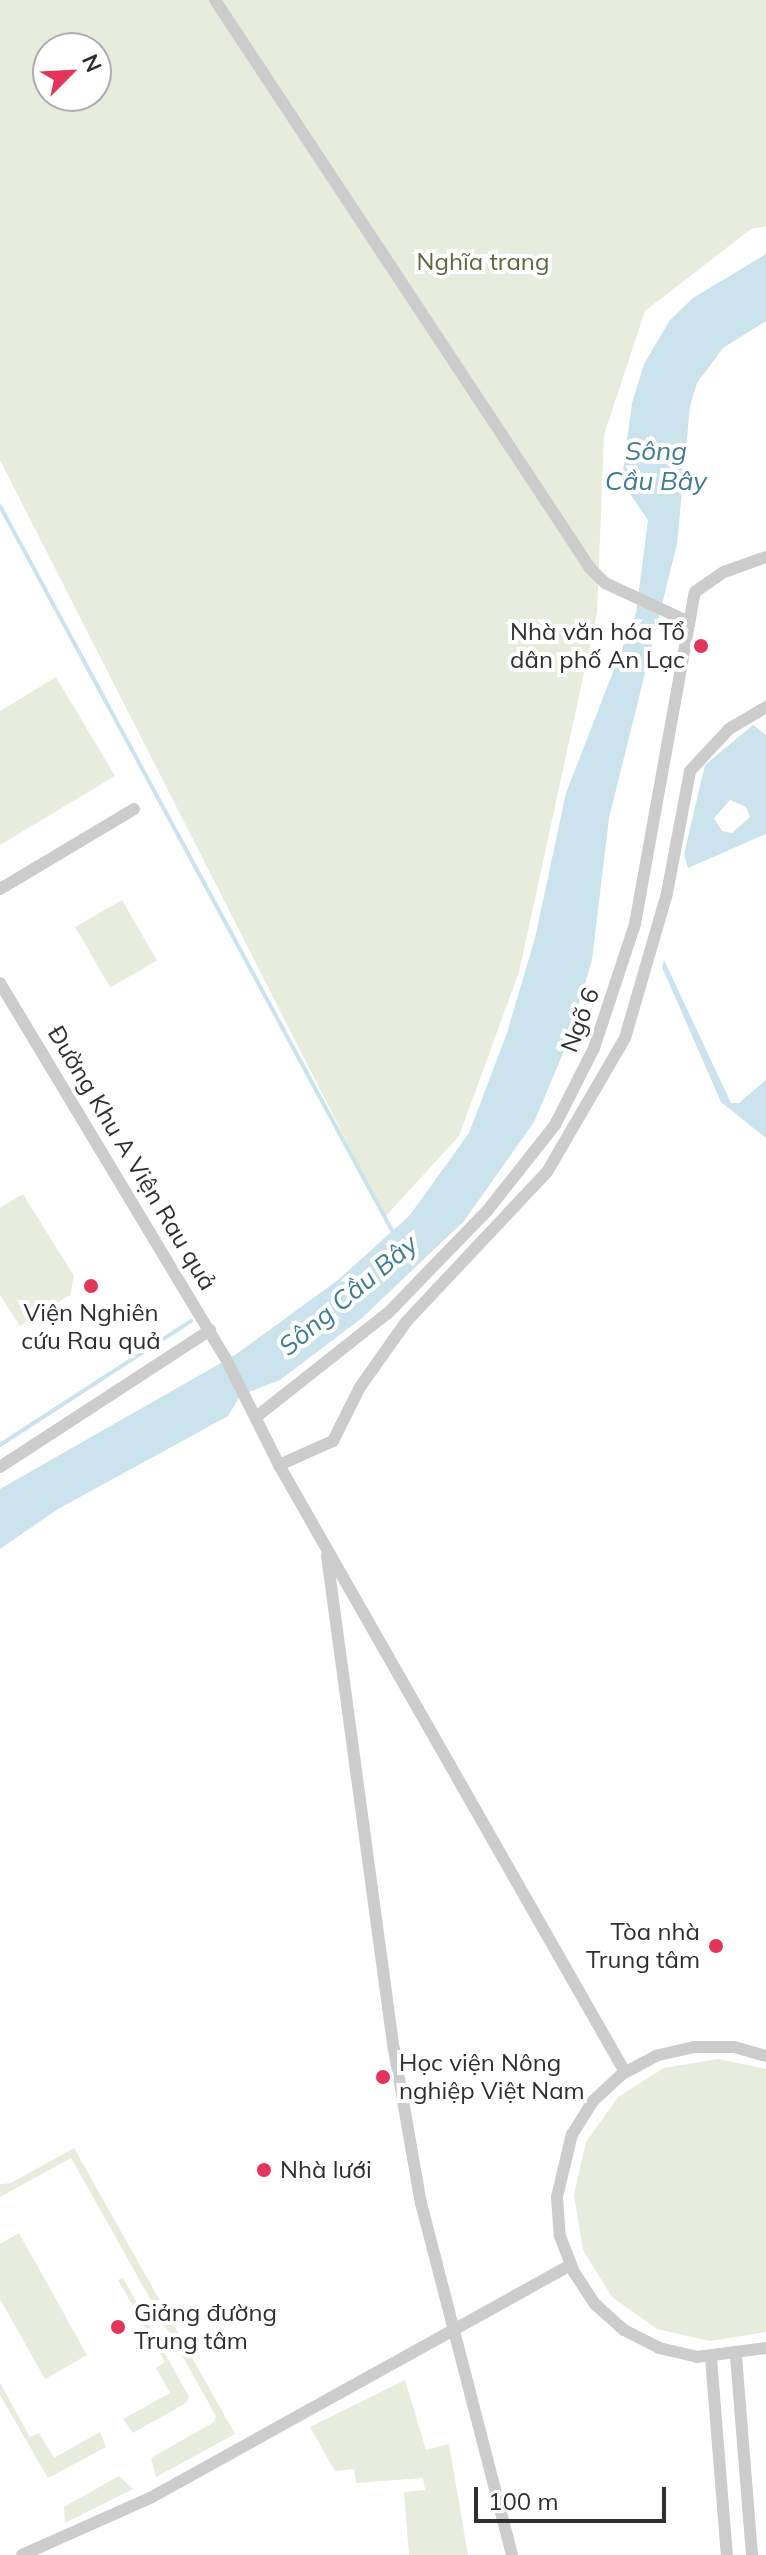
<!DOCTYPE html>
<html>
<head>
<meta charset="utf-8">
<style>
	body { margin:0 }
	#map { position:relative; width:766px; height:2555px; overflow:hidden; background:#fff; font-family:Mulish,sans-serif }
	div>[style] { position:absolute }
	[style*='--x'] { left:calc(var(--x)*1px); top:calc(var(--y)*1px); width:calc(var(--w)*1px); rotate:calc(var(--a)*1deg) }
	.green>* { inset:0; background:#e7ecdd; transform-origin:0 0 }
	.water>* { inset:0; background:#cae3ec }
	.stream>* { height:4px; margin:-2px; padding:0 2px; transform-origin:2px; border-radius:2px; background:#cae3ec }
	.minor>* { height:12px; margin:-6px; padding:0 6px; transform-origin:6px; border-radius:6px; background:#ccc }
	.dots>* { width:22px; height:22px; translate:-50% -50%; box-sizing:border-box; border:4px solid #fff; border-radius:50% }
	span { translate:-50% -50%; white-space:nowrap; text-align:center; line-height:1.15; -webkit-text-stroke:8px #fff; paint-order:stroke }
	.park-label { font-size:24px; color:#596b3d }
	.poi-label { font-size:24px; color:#2f2f2f }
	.right { translate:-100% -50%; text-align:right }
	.left { translate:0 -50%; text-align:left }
	.street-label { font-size:24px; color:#2f2f2f }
	.water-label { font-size:26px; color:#3e7c91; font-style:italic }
	.north { position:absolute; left:32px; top:32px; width:80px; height:80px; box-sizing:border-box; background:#fff; border:2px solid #acacac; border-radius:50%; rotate:66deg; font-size:22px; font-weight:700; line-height:32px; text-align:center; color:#2f2f2f }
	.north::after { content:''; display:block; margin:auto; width:28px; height:36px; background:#e3345a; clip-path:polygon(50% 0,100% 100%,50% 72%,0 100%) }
	.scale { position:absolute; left:474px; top:2487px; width:192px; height:36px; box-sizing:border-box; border:4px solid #2f2f2f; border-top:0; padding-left:10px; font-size:24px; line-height:28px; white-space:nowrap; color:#2f2f2f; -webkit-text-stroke:6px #fff; paint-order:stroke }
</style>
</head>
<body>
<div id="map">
	<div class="green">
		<i style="clip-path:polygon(evenodd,0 0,766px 0,766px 226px,751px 229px,645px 311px,604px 435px,597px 613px,519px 972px,459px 1136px,385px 1217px,0 460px,0 0,48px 48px,96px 48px,96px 96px,48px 96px,48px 48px)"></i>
		<i style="clip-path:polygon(56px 677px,115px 776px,0 845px,0 711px)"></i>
		<i style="left:122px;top:900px;width:70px;height:54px;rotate:60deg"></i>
		<i style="clip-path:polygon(23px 1194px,74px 1276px,70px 1295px,20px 1326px,0 1295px,0 1208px)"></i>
		<i style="clip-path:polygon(718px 2059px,766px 2069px,766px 2332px,710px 2341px,657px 2329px,612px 2297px,583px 2250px,574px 2195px,586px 2142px,618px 2097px,664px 2068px)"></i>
		<i style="clip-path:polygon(74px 2148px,235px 2434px,156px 2477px,151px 2458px,214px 2422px,216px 2416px,71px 2158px,0 2197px,0 2184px,11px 2183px)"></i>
		<i style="clip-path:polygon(19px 2233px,87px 2355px,45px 2379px,0 2299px,0 2244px)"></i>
		<i style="clip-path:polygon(123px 2278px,189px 2397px,186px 2403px,133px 2433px,123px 2419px,170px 2393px,156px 2368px,165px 2362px,118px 2280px)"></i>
		<i style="clip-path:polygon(405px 2380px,426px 2450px,449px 2444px,468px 2555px,409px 2555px,404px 2492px,425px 2490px,423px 2478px,356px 2483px,354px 2469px,335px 2471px,310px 2427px)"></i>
		<i style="clip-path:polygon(0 2383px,30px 2437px,39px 2433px,54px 2458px,100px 2432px,106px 2447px,48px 2478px,0 2395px)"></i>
		<i style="clip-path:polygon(119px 2476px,133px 2489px,65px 2523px,64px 2507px)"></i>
	</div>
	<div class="water">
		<i style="clip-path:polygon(766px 254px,766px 321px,723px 348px,697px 383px,690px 406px,677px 544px,609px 818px,592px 960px,567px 1044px,534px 1122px,464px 1221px,362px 1318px,280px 1380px,241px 1395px,228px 1416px,58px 1509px,0 1549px,0 1489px,235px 1355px,338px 1280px,410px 1215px,469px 1133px,507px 1033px,535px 938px,566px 793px,636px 613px,648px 520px,628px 491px,623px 471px,632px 403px,644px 364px,670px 320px,693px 298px)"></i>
		<i style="clip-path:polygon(evenodd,753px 725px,766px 735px,766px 834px,688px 868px,684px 854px,705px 765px,753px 725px,730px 800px,746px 807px,750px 817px,732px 833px,722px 831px,714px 818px,730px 800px)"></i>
		<i style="clip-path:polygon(664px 960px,731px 1103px,739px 1103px,766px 1080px,766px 1138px,721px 1102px,662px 967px)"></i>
	</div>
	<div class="stream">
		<i style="--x:0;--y:506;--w:830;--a:61.58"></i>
		<i style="--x:0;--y:1445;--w:228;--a:-33"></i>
	</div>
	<div class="minor">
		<i style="--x:215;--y:0;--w:681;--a:56.57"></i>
		<i style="--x:590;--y:568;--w:21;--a:45"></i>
		<i style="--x:605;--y:583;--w:93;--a:24.9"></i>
		<i style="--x:0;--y:889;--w:156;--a:-30.8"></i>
		<i style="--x:0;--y:983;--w:436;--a:59"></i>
		<i style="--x:225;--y:1357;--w:121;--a:63.4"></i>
		<i style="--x:279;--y:1465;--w:699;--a:60.32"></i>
		<i style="--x:256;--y:1417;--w:169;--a:-38.3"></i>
		<i style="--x:389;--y:1312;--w:141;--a:-45.9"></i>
		<i style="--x:487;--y:1211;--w:110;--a:-51.7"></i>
		<i style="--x:555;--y:1125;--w:86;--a:-63.1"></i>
		<i style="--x:594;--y:1048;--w:131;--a:-71.7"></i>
		<i style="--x:635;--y:924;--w:337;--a:-79.8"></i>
		<i style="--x:695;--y:592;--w:35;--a:-35"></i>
		<i style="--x:724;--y:572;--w:45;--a:-19.7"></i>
		<i style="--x:279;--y:1465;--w:59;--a:-24"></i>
		<i style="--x:333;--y:1441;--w:60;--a:-63.4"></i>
		<i style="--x:360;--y:1387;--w:80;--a:-54.7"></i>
		<i style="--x:406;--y:1322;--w:206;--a:-46.8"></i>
		<i style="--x:547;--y:1172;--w:155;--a:-59.8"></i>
		<i style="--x:625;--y:1038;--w:151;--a:-73.8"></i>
		<i style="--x:667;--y:893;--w:124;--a:-79.3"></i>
		<i style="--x:690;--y:771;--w:57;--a:-47.1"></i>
		<i style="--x:729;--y:729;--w:43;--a:-30.7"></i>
		<i style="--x:0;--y:1467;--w:251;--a:-33.1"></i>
		<i style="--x:327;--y:1556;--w:498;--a:82.3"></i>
		<i style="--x:394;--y:2049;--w:156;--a:80.1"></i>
		<i style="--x:421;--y:2203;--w:364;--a:75.5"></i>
		<i style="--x:766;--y:2056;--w:33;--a:-164"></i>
		<i style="--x:734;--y:2047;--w:40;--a:180"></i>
		<i style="--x:694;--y:2047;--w:39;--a:167"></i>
		<i style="--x:656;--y:2056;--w:38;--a:152"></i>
		<i style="--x:622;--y:2074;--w:40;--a:137"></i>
		<i style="--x:593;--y:2101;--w:39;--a:122"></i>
		<i style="--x:572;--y:2134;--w:65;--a:103.4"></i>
		<i style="--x:557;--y:2197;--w:39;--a:86"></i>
		<i style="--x:560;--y:2236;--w:39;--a:69"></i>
		<i style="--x:574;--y:2272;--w:38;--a:57"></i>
		<i style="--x:595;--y:2304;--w:39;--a:42"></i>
		<i style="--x:624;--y:2330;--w:39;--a:27"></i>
		<i style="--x:659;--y:2348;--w:39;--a:13"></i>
		<i style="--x:697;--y:2357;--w:70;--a:-7.4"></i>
		<i style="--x:736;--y:2356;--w:200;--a:85.4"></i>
		<i style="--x:711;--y:2358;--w:198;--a:85.4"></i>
		<i style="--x:22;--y:2555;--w:142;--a:-24"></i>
		<i style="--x:152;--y:2497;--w:479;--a:-29"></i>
	</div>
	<div class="dots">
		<i style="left:701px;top:646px;background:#e3345a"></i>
		<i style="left:91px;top:1286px;background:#e3345a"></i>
		<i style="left:716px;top:1946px;background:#e3345a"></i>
		<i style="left:383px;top:2077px;background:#e3345a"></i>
		<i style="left:264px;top:2170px;background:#e3345a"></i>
		<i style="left:118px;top:2327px;background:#e3345a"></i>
	</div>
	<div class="park-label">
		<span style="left:483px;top:262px">Nghĩa trang</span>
	</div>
	<div class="poi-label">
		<span class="right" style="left:685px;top:646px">Nhà văn hóa Tổ<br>dân phố An Lạc</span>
		<span style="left:91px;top:1327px">Viện Nghiên<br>cứu Rau quả</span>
		<span class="right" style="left:700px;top:1946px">Tòa nhà<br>Trung tâm</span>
		<span class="left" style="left:399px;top:2077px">Học viện Nông<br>nghiệp Việt Nam</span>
		<span class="left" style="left:280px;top:2170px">Nhà lưới</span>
		<span class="left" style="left:134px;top:2327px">Giảng đường<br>Trung tâm</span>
	</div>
	<div class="street-label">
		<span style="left:580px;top:1020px;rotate:-69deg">Ngõ 6</span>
		<span style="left:132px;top:1158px;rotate:59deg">Đường Khu A Viện Rau quả</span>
	</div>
	<div class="water-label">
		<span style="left:656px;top:466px">Sông<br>Cầu Bây</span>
		<span style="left:348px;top:1295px;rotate:-40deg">Sông Cầu Bây</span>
	</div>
	<div class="north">N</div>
	<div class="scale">100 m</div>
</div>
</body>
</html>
